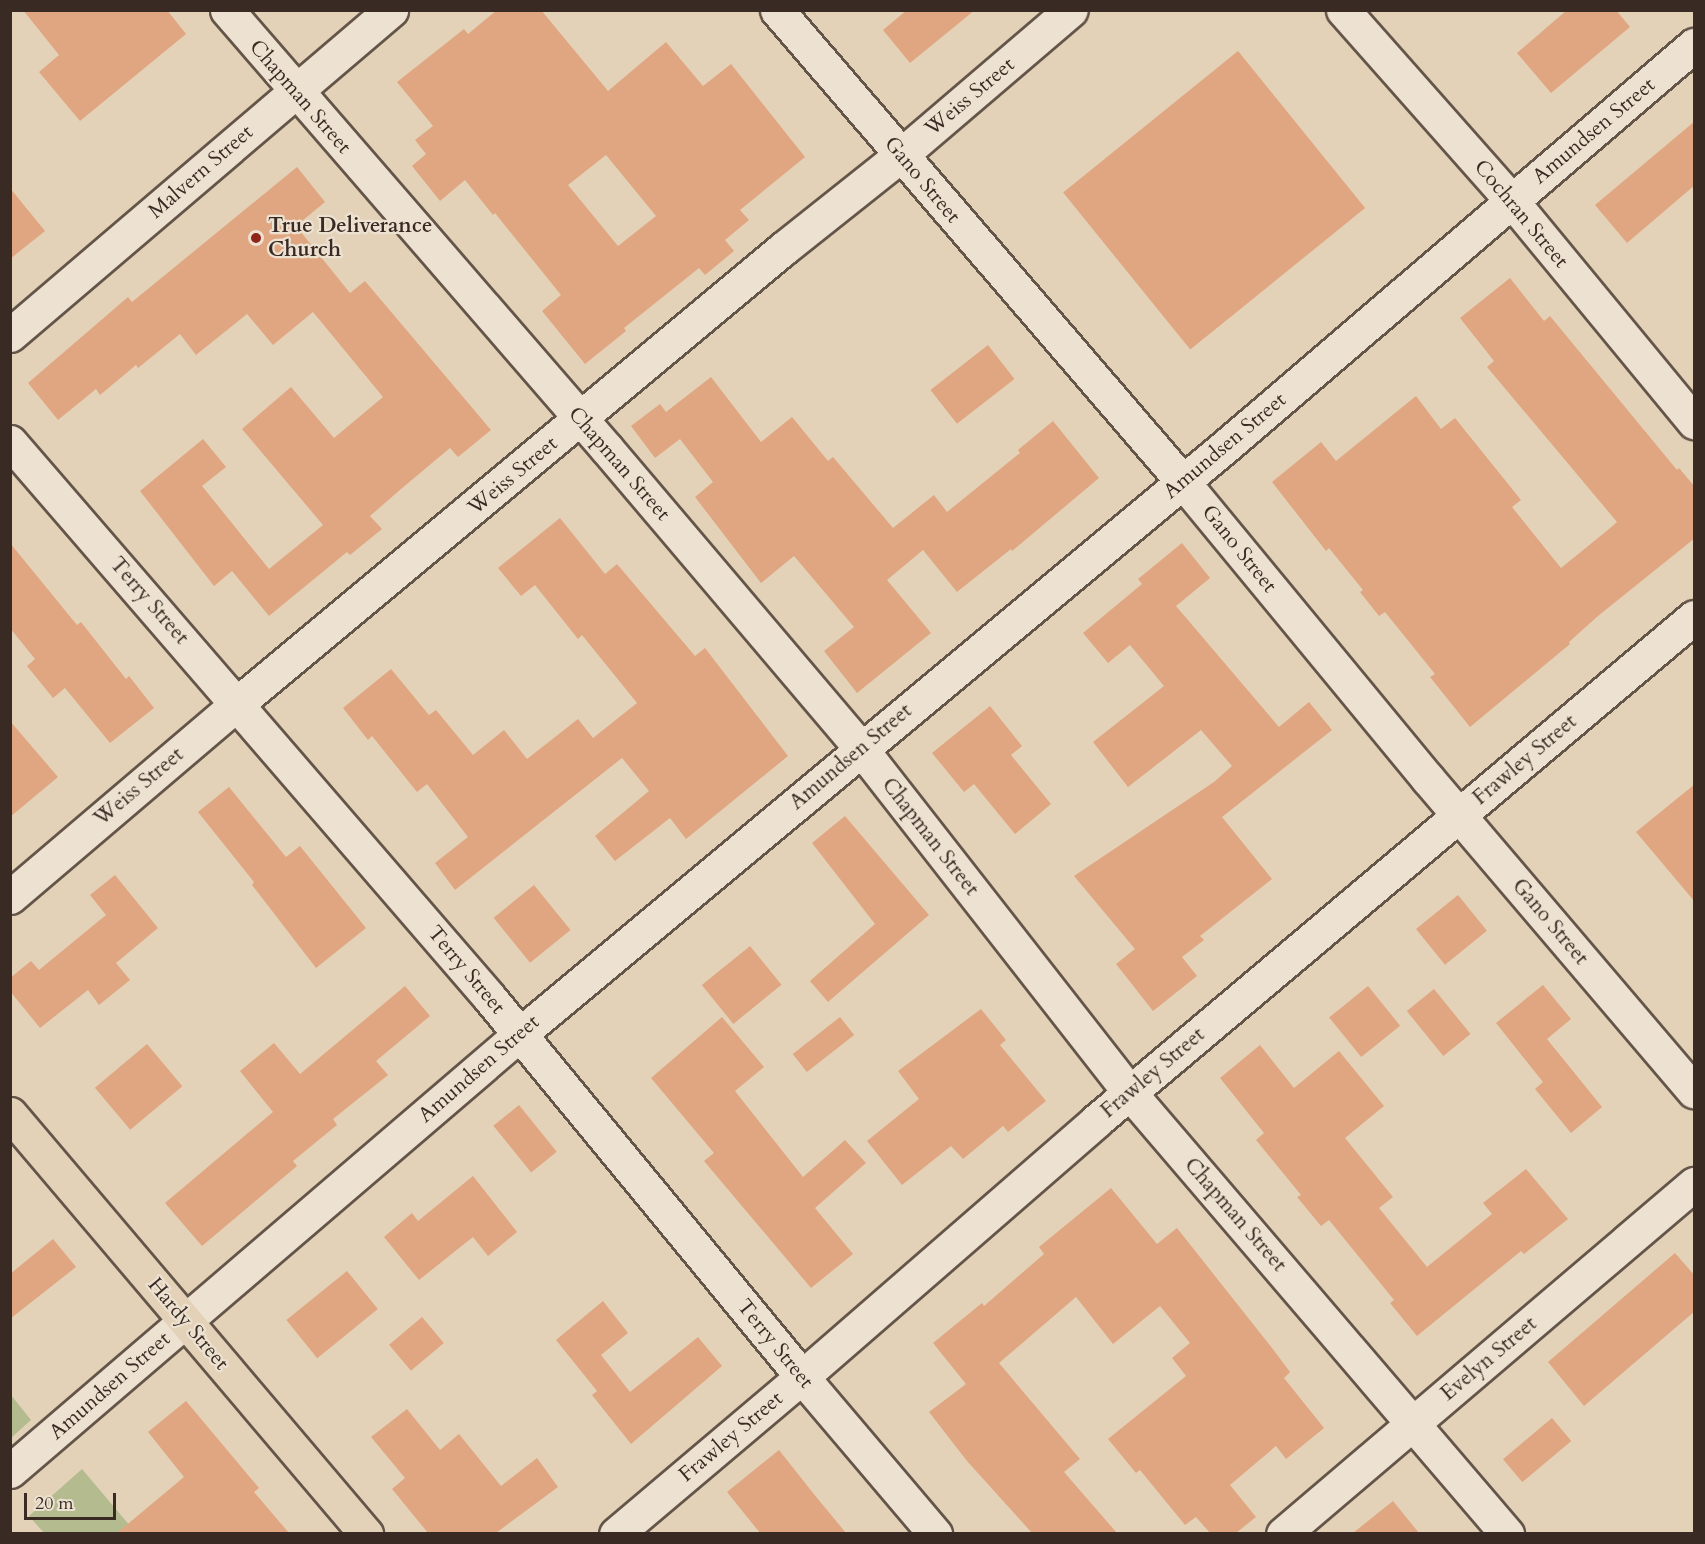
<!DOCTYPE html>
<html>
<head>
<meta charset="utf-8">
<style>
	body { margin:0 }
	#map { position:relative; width:1705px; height:1544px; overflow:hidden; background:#e4d2b8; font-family:Cardo,serif }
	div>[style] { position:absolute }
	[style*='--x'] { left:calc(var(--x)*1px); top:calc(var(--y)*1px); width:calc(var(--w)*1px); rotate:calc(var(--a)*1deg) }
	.green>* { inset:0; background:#b4bc8f }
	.building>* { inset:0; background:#dfa681; transform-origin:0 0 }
	.roads { filter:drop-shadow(2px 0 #645549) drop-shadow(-2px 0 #645549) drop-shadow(0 2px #645549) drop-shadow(0 -2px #645549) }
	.minor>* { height:33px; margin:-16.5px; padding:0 16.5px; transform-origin:16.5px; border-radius:16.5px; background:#ede2d1 }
	.major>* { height:33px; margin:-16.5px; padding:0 16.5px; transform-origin:16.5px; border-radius:16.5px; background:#e4d2b8 }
	.dots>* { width:16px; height:16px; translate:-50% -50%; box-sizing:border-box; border:3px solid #ede2d1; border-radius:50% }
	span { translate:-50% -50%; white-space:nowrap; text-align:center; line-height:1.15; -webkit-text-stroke:4.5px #ede2d1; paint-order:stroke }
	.street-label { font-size:21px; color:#392b24 }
	.poi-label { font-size:21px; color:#392b24; font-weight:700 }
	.left { translate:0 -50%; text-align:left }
	.frame { position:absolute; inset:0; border:12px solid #392b24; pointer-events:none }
	.scale { position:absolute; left:24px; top:1493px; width:92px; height:27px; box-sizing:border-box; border:3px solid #392b24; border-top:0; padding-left:8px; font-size:18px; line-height:21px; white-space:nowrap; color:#392b24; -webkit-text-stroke:4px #ede2d1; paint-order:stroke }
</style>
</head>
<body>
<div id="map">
	<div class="green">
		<i style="clip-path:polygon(11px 1395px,31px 1420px,11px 1438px,10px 1438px)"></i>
		<i style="clip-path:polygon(82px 1469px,136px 1533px,44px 1533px,29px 1516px)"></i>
	</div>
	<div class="building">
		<i style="clip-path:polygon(23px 10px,167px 10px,186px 34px,80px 121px,39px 72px,59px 55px)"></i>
		<i style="clip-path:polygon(evenodd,497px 10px,541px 10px,608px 91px,666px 42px,703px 86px,731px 64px,805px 157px,740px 210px,749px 220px,725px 240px,734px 251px,705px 275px,699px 268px,624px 328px,626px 331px,585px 364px,542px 311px,561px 295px,495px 213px,493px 215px,465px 180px,440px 201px,412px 166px,426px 154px,415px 140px,433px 126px,397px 82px,464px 29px,468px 34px,497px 10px,606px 155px,656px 216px,618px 246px,568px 185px,606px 155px)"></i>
		<i style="clip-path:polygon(907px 10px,975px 10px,910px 63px,883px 30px)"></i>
		<i style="clip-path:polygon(1567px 10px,1616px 10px,1630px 27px,1551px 93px,1517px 53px)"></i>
		<i style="left:1238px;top:51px;width:202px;height:225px;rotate:51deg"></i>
		<i style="clip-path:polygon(1695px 121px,1695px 185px,1627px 243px,1595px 205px)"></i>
		<i style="clip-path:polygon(297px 167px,325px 202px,296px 226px,350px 293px,365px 281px,491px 430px,458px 457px,450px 448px,401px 489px,370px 516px,382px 529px,350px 555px,347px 552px,269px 616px,232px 571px,214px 586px,140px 491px,203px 439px,226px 467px,202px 486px,269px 569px,323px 525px,242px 429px,291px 387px,334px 438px,383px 397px,313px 312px,273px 345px,247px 314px,196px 355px,180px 334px,138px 368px,136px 365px,100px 395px,96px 389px,58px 420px,28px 383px,128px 297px,132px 302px)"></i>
		<i style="clip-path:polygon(10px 188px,45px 231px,10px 259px)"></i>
		<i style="clip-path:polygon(1510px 278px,1544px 321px,1550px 316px,1677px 470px,1679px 468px,1695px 487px,1695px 538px,1598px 616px,1569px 642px,1570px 644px,1470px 727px,1430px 677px,1435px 674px,1385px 612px,1379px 616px,1360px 592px,1363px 590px,1329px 548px,1326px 551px,1272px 482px,1321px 442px,1336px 461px,1416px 396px,1441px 429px,1455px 418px,1521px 500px,1512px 507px,1561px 568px,1609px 529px,1617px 522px,1487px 367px,1494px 361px,1460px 318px)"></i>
		<i style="left:988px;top:345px;width:43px;height:73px;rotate:52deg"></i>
		<i style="clip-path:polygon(711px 377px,761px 442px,792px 417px,828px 461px,833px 457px,893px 528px,934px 495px,947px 512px,1020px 453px,1018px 450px,1053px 421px,1099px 478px,1012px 551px,1011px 549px,957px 592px,923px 550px,887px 580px,931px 633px,857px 693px,824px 651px,854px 627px,794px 556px,761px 583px,695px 497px,713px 482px,680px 439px,655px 458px,631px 426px,660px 404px,666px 412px)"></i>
		<i style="clip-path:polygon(560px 518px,605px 574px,617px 564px,695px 656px,705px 648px,788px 756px,686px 839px,670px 818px,615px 861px,595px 836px,649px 791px,622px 758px,455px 890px,435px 863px,468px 837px,427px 784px,417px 792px,372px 736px,368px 740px,343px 708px,391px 669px,429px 715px,436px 710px,473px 755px,504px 730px,527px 759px,578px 719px,593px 738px,637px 703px,582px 635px,578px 639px,535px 585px,521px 596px,498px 568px)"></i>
		<i style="clip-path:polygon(10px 543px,77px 625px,81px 622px,126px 679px,129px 676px,154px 708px,110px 743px,65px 688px,53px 698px,27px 666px,35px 659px,10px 628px)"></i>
		<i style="clip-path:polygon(1182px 543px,1210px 578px,1176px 606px,1279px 727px,1309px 702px,1332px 730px,1222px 817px,1272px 879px,1200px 936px,1204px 940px,1182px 957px,1197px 976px,1153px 1011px,1116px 964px,1135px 949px,1074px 876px,1214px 782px,1232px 766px,1201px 730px,1128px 787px,1093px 742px,1164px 686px,1130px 645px,1108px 663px,1083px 633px,1142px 584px,1138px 579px)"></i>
		<i style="clip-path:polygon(990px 706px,1022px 746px,1011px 755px,1051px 804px,1015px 834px,974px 784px,964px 792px,932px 753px)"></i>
		<i style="clip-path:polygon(10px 721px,58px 777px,10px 817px)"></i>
		<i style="clip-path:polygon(1695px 784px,1695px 902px,1636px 832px)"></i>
		<i style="clip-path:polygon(229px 787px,286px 857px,300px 846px,366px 928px,316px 968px,252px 885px,254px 882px,198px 812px)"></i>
		<i style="clip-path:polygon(845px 816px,929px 915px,828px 1002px,810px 981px,875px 924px,812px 843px)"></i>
		<i style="clip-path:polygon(115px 875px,158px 928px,116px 963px,130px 980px,99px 1005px,88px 990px,40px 1028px,10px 991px,10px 978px,31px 961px,39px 970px,106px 915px,90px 895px)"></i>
		<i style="left:534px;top:885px;width:58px;height:52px;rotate:51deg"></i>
		<i style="left:1458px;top:895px;width:46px;height:54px;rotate:51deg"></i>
		<i style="left:750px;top:946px;width:50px;height:62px;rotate:51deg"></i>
		<i style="clip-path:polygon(1543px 985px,1571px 1019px,1547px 1039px,1602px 1107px,1571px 1133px,1535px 1089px,1543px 1082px,1496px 1023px)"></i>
		<i style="clip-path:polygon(405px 986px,430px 1016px,376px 1061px,388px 1075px,333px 1119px,337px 1125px,293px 1161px,297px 1166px,202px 1246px,165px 1203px,273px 1112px,240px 1071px,274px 1043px,300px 1074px)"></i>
		<i style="left:1368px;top:986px;width:51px;height:50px;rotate:51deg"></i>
		<i style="left:1434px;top:989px;width:58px;height:35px;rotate:51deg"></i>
		<i style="clip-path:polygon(981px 1009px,1006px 1040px,1000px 1045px,1046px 1101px,1008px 1132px,1003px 1126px,963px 1159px,951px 1146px,902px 1185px,867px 1141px,919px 1099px,898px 1071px)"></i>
		<i style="clip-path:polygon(722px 1017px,764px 1067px,735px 1091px,803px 1177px,845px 1140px,866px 1163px,815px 1208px,853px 1254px,811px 1288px,704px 1161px,714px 1153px,651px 1078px)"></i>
		<i style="left:840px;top:1017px;width:23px;height:60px;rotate:52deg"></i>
		<i style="left:147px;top:1044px;width:55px;height:68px;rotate:50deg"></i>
		<i style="clip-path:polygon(1260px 1045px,1294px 1088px,1339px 1051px,1384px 1106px,1345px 1138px,1393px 1197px,1379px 1208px,1427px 1267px,1492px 1214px,1483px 1203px,1526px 1169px,1568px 1219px,1524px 1254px,1521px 1251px,1417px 1336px,1390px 1303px,1394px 1300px,1329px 1220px,1321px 1226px,1297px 1197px,1301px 1195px,1256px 1140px,1264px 1133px,1220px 1078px)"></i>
		<i style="left:519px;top:1105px;width:60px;height:33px;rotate:51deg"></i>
		<i style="clip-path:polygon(473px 1176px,517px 1232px,488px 1256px,473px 1237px,419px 1280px,384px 1237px,412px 1213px,418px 1221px)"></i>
		<i style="clip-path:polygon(1111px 1188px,1157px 1244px,1177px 1228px,1272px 1348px,1290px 1372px,1284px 1378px,1324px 1428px,1286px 1459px,1276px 1446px,1230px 1485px,1256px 1517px,1236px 1533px,1210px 1533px,1196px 1517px,1185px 1525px,1140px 1470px,1136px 1473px,1108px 1439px,1186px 1376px,1172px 1358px,1190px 1343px,1160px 1306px,1113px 1344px,1076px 1297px,999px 1363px,1080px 1459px,1064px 1472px,1117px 1533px,1032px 1533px,967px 1461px,929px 1412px,966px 1384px,933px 1343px,982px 1303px,984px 1306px,1044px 1254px,1039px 1247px)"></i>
		<i style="clip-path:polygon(53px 1239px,76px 1267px,10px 1319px,10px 1274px)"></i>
		<i style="clip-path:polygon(1675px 1253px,1695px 1276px,1695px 1311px,1584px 1406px,1548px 1362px)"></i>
		<i style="left:347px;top:1271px;width:49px;height:78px;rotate:51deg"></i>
		<i style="clip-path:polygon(603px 1301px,628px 1333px,601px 1355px,630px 1392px,698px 1337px,722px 1366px,631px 1444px,592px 1395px,597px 1391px,556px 1340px)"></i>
		<i style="left:422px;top:1317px;width:34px;height:43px;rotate:50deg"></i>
		<i style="clip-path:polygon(186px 1401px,259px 1488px,254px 1492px,289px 1533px,117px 1533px,184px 1477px,148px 1432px)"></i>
		<i style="clip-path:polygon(407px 1409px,440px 1450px,459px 1434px,501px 1486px,537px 1458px,558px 1487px,496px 1533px,428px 1533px,392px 1489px,405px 1478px,371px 1437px)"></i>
		<i style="left:1552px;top:1418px;width:30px;height:64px;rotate:50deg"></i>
		<i style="clip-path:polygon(779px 1450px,813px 1493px,846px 1533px,760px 1533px,727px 1492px)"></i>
		<i style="clip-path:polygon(1393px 1501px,1419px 1533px,1353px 1533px)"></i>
	</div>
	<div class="roads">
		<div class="minor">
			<i style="--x:227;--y:10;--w:581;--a:49.12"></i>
			<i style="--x:607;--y:449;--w:394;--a:49.7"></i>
			<i style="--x:862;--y:750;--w:434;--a:52"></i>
			<i style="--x:1129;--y:1092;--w:582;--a:49.46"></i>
			<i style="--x:777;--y:10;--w:623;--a:49.3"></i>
			<i style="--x:1183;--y:482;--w:385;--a:50.5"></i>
			<i style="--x:1428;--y:779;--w:410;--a:49.6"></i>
			<i style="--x:1343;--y:10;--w:254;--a:48.5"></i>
			<i style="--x:1511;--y:200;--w:288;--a:50.5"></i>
			<i style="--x:10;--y:335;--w:501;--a:-40.46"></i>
			<i style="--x:10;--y:442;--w:733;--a:49.2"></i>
			<i style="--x:489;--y:997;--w:492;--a:50.5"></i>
			<i style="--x:802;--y:1377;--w:206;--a:49.7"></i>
			<i style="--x:10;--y:897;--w:299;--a:-40.4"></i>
			<i style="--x:238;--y:703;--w:711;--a:-39.81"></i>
			<i style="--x:784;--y:248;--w:149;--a:-38.5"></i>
			<i style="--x:901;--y:155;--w:223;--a:-40.5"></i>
			<i style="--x:10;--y:1471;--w:672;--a:-40.59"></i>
			<i style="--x:520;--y:1034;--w:912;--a:-39.8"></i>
			<i style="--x:1221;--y:450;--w:623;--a:-40.57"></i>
			<i style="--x:616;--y:1534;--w:243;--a:-40.2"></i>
			<i style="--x:802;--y:1377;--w:390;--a:-41"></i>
			<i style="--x:1096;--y:1121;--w:782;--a:-40.12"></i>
			<i style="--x:1283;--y:1534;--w:540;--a:-40.42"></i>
		</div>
		<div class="major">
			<i style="--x:10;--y:1114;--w:551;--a:49.71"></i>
		</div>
	</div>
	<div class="dots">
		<i style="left:256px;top:238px;background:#8f2418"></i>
	</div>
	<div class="street-label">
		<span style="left:300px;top:97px;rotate:49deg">Chapman Street</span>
		<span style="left:970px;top:97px;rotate:-40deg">Weiss Street</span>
		<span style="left:1594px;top:131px;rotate:-40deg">Amundsen Street</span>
		<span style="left:201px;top:172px;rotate:-41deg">Malvern Street</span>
		<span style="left:922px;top:180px;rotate:50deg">Gano Street</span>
		<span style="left:1521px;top:214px;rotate:50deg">Cochran Street</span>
		<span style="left:1225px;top:446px;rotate:-40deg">Amundsen Street</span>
		<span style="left:619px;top:464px;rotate:49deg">Chapman Street</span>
		<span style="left:513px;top:476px;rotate:-40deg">Weiss Street</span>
		<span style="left:1239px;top:549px;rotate:51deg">Gano Street</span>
		<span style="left:149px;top:601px;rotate:49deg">Terry Street</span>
		<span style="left:851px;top:757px;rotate:-40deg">Amundsen Street</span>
		<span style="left:1525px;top:760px;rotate:-40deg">Frawley Street</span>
		<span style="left:139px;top:787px;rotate:-40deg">Weiss Street</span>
		<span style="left:930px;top:837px;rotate:52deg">Chapman Street</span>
		<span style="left:1550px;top:922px;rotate:50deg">Gano Street</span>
		<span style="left:466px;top:970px;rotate:50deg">Terry Street</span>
		<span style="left:479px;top:1069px;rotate:-41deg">Amundsen Street</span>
		<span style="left:1153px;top:1073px;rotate:-40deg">Frawley Street</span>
		<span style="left:1235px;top:1215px;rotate:49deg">Chapman Street</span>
		<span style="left:188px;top:1324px;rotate:50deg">Hardy Street</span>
		<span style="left:775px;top:1344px;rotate:51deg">Terry Street</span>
		<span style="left:1489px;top:1359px;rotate:-40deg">Evelyn Street</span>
		<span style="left:110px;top:1386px;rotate:-41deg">Amundsen Street</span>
		<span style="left:731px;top:1437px;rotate:-40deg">Frawley Street</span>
	</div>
	<div class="poi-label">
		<span class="left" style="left:268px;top:238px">True Deliverance<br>Church</span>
	</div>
	<div class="frame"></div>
	<div class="scale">20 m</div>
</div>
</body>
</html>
